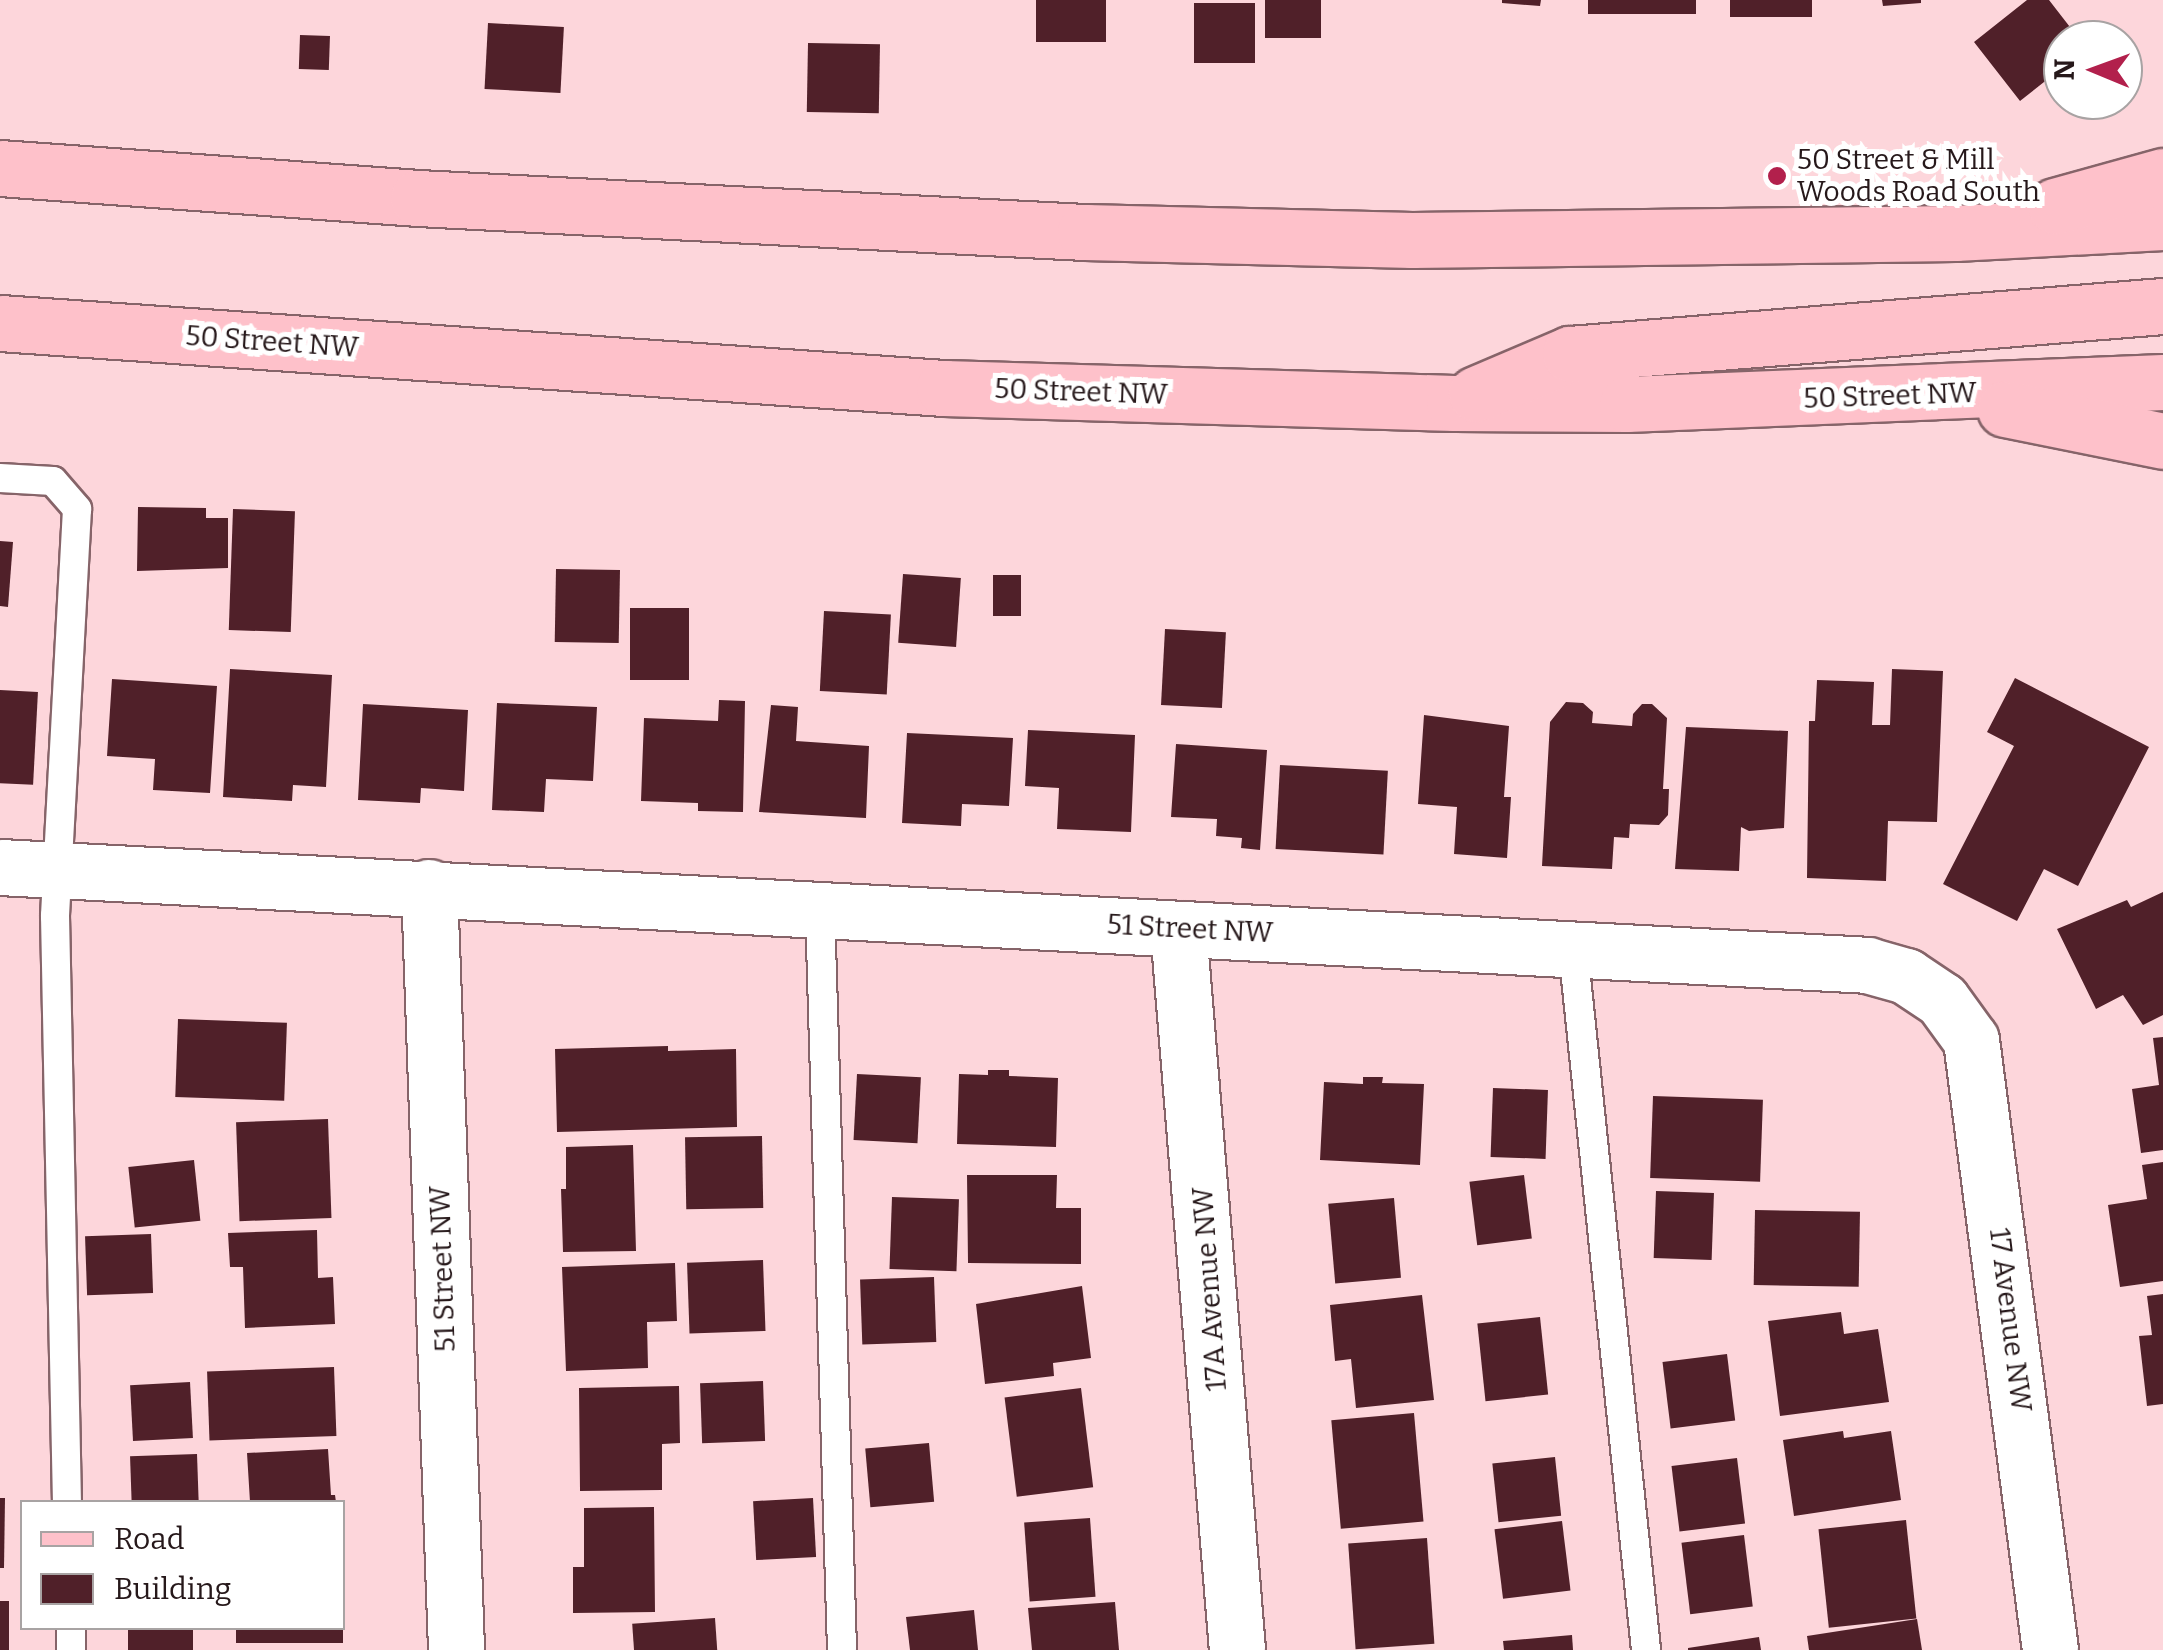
<!DOCTYPE html>
<html>
<head>
<meta charset="utf-8">
<style>
	body { margin:0 }
	#map { position:relative; width:2163px; height:1650px; overflow:hidden; background:#fdd6db; font-family:Bitter,serif }
	div>[style] { position:absolute }
	[style*='--x'] { left:calc(var(--x)*1px); top:calc(var(--y)*1px); width:calc(var(--w)*1px); rotate:calc(var(--a)*1deg) }
	.building>* { inset:0; background:#502029; transform-origin:0 0 }
	.roads { filter:drop-shadow(2px 0 #866469) drop-shadow(-2px 0 #866469) drop-shadow(0 2px #866469) drop-shadow(0 -2px #866469) }
	.lane>* { height:28px; margin:-14px; padding:0 14px; transform-origin:14px; border-radius:14px; background:#fff }
	.street>* { height:55px; margin:-27.5px; padding:0 27.5px; transform-origin:27.5px; border-radius:27.5px; background:#fff }
	.primary>* { height:55px; margin:-27.5px; padding:0 27.5px; transform-origin:27.5px; border-radius:27.5px; background:#fec1ca }
	.dots>* { width:28px; height:28px; translate:-50% -50%; box-sizing:border-box; border:5px solid #fff; border-radius:50% }
	span { translate:-50% -50%; white-space:nowrap; text-align:center; line-height:1.15; -webkit-text-stroke:10px #fff; paint-order:stroke }
	.poi-label { font-size:28px; color:#26181a }
	.left { translate:0 -50%; text-align:left }
	.street-label { font-size:28px; color:#26181a }
	.legend { position:absolute; left:20px; top:1500px; width:325px; height:130px; box-sizing:border-box; background:#fff; border:2px solid #a8a3a3; margin:0; padding:12px 18px; list-style:none; font-size:30px; color:#26181a }
	.legend li { display:flex; align-items:center; gap:20px; height:50px }
	.legend b { width:50px; border:2px solid #a8a3a3 }
	.north { position:absolute; left:2043px; top:20px; width:100px; height:100px; box-sizing:border-box; background:#fff; border:2px solid #a8a3a3; border-radius:50%; rotate:271deg; font-size:28px; font-weight:700; line-height:40px; text-align:center; color:#26181a }
	.north::after { content:''; display:block; margin:auto; width:35px; height:45px; background:#b2204c; clip-path:polygon(50% 0,100% 100%,50% 72%,0 100%) }
</style>
</head>
<body>
<div id="map">
	<div class="building">
		<i style="left:1036px;top:0;width:70px;height:42px"></i>
		<i style="left:1265px;top:0;width:56px;height:38px"></i>
		<i style="clip-path:polygon(1502px 0,1541px 0,1540px 6px,1502px 3px)"></i>
		<i style="left:1588px;top:0;width:108px;height:14px"></i>
		<i style="left:1730px;top:0;width:82px;height:17px"></i>
		<i style="clip-path:polygon(1882px 0,1921px 0,1921px 3px,1883px 6px)"></i>
		<i style="clip-path:polygon(2027px 0,2049px 0,2080px 40px,2063px 40px,2063px 67px,2020px 101px,1974px 42px)"></i>
		<i style="left:1194px;top:3px;width:61px;height:60px"></i>
		<i style="left:488px;top:23px;width:76px;height:66px;rotate:3deg"></i>
		<i style="left:300px;top:35px;width:30px;height:34px;rotate:2deg"></i>
		<i style="left:808px;top:43px;width:72px;height:69px;rotate:1deg"></i>
		<i style="clip-path:polygon(138px 507px,206px 508px,206px 518px,228px 518px,228px 568px,137px 571px)"></i>
		<i style="left:233px;top:509px;width:62px;height:121px;rotate:2deg"></i>
		<i style="clip-path:polygon(0 541px,13px 542px,8px 607px,0 606px)"></i>
		<i style="left:556px;top:569px;width:64px;height:73px;rotate:1deg"></i>
		<i style="left:903px;top:574px;width:58px;height:69px;rotate:4deg"></i>
		<i style="left:993px;top:575px;width:28px;height:41px"></i>
		<i style="left:630px;top:608px;width:59px;height:72px"></i>
		<i style="left:824px;top:611px;width:67px;height:80px;rotate:3deg"></i>
		<i style="left:1165px;top:629px;width:61px;height:76px;rotate:3deg"></i>
		<i style="clip-path:polygon(230px 669px,332px 675px,326px 787px,293px 785px,292px 801px,223px 797px)"></i>
		<i style="clip-path:polygon(1892px 669px,1943px 671px,1937px 822px,1888px 821px,1886px 881px,1807px 878px,1809px 721px,1815px 721px,1817px 680px,1874px 682px,1872px 725px,1890px 725px)"></i>
		<i style="clip-path:polygon(2015px 678px,2149px 747px,2078px 886px,2044px 869px,2017px 921px,1943px 884px,2014px 746px,1987px 732px)"></i>
		<i style="clip-path:polygon(112px 679px,217px 686px,210px 793px,153px 790px,155px 759px,107px 756px)"></i>
		<i style="left:0;top:690px;width:38px;height:93px;rotate:3deg"></i>
		<i style="clip-path:polygon(719px 700px,745px 701px,743px 812px,698px 811px,698px 803px,641px 801px,644px 718px,718px 721px)"></i>
		<i style="clip-path:polygon(1566px 702px,1583px 703px,1593px 712px,1592px 723px,1632px 726px,1633px 714px,1642px 704px,1652px 704px,1667px 718px,1663px 789px,1669px 789px,1668px 815px,1659px 825px,1630px 824px,1629px 838px,1614px 837px,1612px 869px,1542px 866px,1550px 722px)"></i>
		<i style="clip-path:polygon(497px 703px,597px 707px,593px 781px,546px 779px,544px 812px,492px 810px)"></i>
		<i style="clip-path:polygon(363px 704px,468px 710px,464px 791px,421px 788px,420px 803px,358px 800px)"></i>
		<i style="clip-path:polygon(771px 705px,798px 707px,796px 741px,869px 746px,866px 818px,759px 812px)"></i>
		<i style="clip-path:polygon(1424px 715px,1509px 726px,1504px 797px,1511px 797px,1507px 858px,1454px 854px,1457px 807px,1418px 804px)"></i>
		<i style="clip-path:polygon(1686px 727px,1788px 731px,1784px 828px,1749px 831px,1741px 827px,1739px 871px,1675px 869px)"></i>
		<i style="clip-path:polygon(1028px 730px,1135px 735px,1131px 832px,1057px 829px,1059px 788px,1025px 786px)"></i>
		<i style="clip-path:polygon(907px 733px,1013px 738px,1009px 806px,962px 804px,961px 826px,902px 823px)"></i>
		<i style="clip-path:polygon(1176px 744px,1267px 750px,1260px 850px,1241px 848px,1242px 838px,1216px 836px,1217px 819px,1171px 817px)"></i>
		<i style="left:1280px;top:765px;width:108px;height:84px;rotate:3deg"></i>
		<i style="clip-path:polygon(2163px 892px,2163px 1015px,2143px 1025px,2123px 995px,2096px 1009px,2057px 929px,2127px 900px,2131px 907px)"></i>
		<i style="left:178px;top:1019px;width:109px;height:78px;rotate:2deg"></i>
		<i style="clip-path:polygon(2163px 1037px,2163px 1150px,2141px 1153px,2132px 1089px,2159px 1085px,2153px 1038px)"></i>
		<i style="clip-path:polygon(668px 1046px,668px 1051px,736px 1049px,737px 1127px,557px 1132px,555px 1049px)"></i>
		<i style="clip-path:polygon(988px 1070px,1009px 1070px,1009px 1076px,1058px 1078px,1056px 1147px,957px 1144px,959px 1074px,988px 1075px)"></i>
		<i style="left:857px;top:1074px;width:64px;height:66px;rotate:3deg"></i>
		<i style="clip-path:polygon(1363px 1077px,1383px 1077px,1382px 1083px,1424px 1084px,1420px 1165px,1320px 1160px,1324px 1082px,1363px 1084px)"></i>
		<i style="left:1493px;top:1088px;width:55px;height:69px;rotate:2deg"></i>
		<i style="left:1653px;top:1096px;width:110px;height:82px;rotate:2deg"></i>
		<i style="left:328px;top:1119px;width:99px;height:92px;rotate:88deg"></i>
		<i style="left:762px;top:1136px;width:72px;height:77px;rotate:89deg"></i>
		<i style="clip-path:polygon(633px 1145px,636px 1251px,563px 1252px,561px 1189px,566px 1189px,566px 1147px)"></i>
		<i style="left:194px;top:1160px;width:61px;height:66px;rotate:84deg"></i>
		<i style="clip-path:polygon(2163px 1162px,2163px 1281px,2120px 1287px,2108px 1205px,2147px 1199px,2142px 1165px)"></i>
		<i style="clip-path:polygon(967px 1175px,1057px 1175px,1056px 1208px,1081px 1208px,1081px 1264px,968px 1263px)"></i>
		<i style="left:1524px;top:1175px;width:64px;height:55px;rotate:83deg"></i>
		<i style="left:1656px;top:1191px;width:58px;height:67px;rotate:2deg"></i>
		<i style="left:892px;top:1197px;width:67px;height:72px;rotate:2deg"></i>
		<i style="left:1394px;top:1198px;width:80px;height:66px;rotate:85deg"></i>
		<i style="left:1755px;top:1210px;width:105px;height:75px;rotate:1deg"></i>
		<i style="clip-path:polygon(317px 1230px,318px 1278px,333px 1277px,335px 1324px,245px 1328px,243px 1267px,230px 1267px,228px 1233px)"></i>
		<i style="left:151px;top:1234px;width:59px;height:66px;rotate:88deg"></i>
		<i style="left:763px;top:1260px;width:71px;height:76px;rotate:88deg"></i>
		<i style="clip-path:polygon(675px 1263px,677px 1321px,647px 1322px,648px 1368px,566px 1371px,562px 1267px)"></i>
		<i style="left:934px;top:1277px;width:65px;height:74px;rotate:88deg"></i>
		<i style="clip-path:polygon(1082px 1286px,1091px 1358px,1053px 1363px,1054px 1376px,985px 1384px,976px 1304px)"></i>
		<i style="clip-path:polygon(2163px 1294px,2163px 1404px,2147px 1406px,2139px 1336px,2152px 1335px,2147px 1296px)"></i>
		<i style="clip-path:polygon(1422px 1295px,1434px 1400px,1356px 1408px,1351px 1359px,1335px 1361px,1330px 1305px)"></i>
		<i style="clip-path:polygon(1841px 1312px,1844px 1334px,1878px 1329px,1889px 1402px,1780px 1416px,1768px 1321px)"></i>
		<i style="left:1540px;top:1317px;width:78px;height:63px;rotate:84deg"></i>
		<i style="left:1727px;top:1354px;width:67px;height:65px;rotate:83deg"></i>
		<i style="left:334px;top:1367px;width:69px;height:127px;rotate:88deg"></i>
		<i style="left:763px;top:1381px;width:60px;height:63px;rotate:88deg"></i>
		<i style="left:190px;top:1382px;width:56px;height:60px;rotate:87deg"></i>
		<i style="clip-path:polygon(679px 1386px,680px 1443px,662px 1444px,662px 1490px,580px 1491px,579px 1388px)"></i>
		<i style="left:1081px;top:1388px;width:100px;height:77px;rotate:83deg"></i>
		<i style="left:1414px;top:1413px;width:109px;height:83px;rotate:85deg"></i>
		<i style="clip-path:polygon(1843px 1431px,1844px 1438px,1891px 1431px,1901px 1500px,1794px 1516px,1783px 1440px)"></i>
		<i style="left:929px;top:1443px;width:59px;height:64px;rotate:85deg"></i>
		<i style="clip-path:polygon(328px 1449px,331px 1495px,335px 1495px,336px 1502px,250px 1502px,247px 1453px)"></i>
		<i style="left:197px;top:1454px;width:48px;height:67px;rotate:88deg"></i>
		<i style="left:1555px;top:1457px;width:59px;height:63px;rotate:84deg"></i>
		<i style="left:1737px;top:1458px;width:66px;height:66px;rotate:83deg"></i>
		<i style="clip-path:polygon(0 1498px,5px 1498px,4px 1568px,0 1568px)"></i>
		<i style="left:813px;top:1498px;width:59px;height:60px;rotate:87deg"></i>
		<i style="clip-path:polygon(654px 1507px,655px 1612px,573px 1613px,573px 1567px,584px 1567px,584px 1508px)"></i>
		<i style="left:1090px;top:1518px;width:79px;height:66px;rotate:86deg"></i>
		<i style="left:1906px;top:1520px;width:99px;height:88px;rotate:84deg"></i>
		<i style="left:1562px;top:1521px;width:70px;height:68px;rotate:83deg"></i>
		<i style="left:1744px;top:1535px;width:72px;height:63px;rotate:83deg"></i>
		<i style="left:1427px;top:1538px;width:106px;height:79px;rotate:86deg"></i>
		<i style="left:0;top:1601px;width:9px;height:49px"></i>
		<i style="clip-path:polygon(1115px 1602px,1119px 1650px,1032px 1650px,1028px 1608px)"></i>
		<i style="clip-path:polygon(974px 1610px,978px 1650px,910px 1650px,906px 1617px)"></i>
		<i style="left:715px;top:1618px;width:32px;height:83px;rotate:86deg"></i>
		<i style="clip-path:polygon(1917px 1619px,1922px 1650px,1809px 1650px,1807px 1636px)"></i>
		<i style="left:128px;top:1628px;width:65px;height:22px"></i>
		<i style="left:236px;top:1628px;width:107px;height:15px"></i>
		<i style="clip-path:polygon(1572px 1635px,1573px 1650px,1504px 1650px,1503px 1641px)"></i>
		<i style="clip-path:polygon(1759px 1637px,1761px 1650px,1688px 1650px,1688px 1648px)"></i>
	</div>
	<div class="roads">
		<div class="lane">
			<i style="--x:0;--y:478;--w:53;--a:3.2"></i>
			<i style="--x:53;--y:481;--w:37;--a:49"></i>
			<i style="--x:77;--y:509;--w:408;--a:93.1"></i>
			<i style="--x:55;--y:916;--w:586;--a:88.83"></i>
			<i style="--x:820;--y:909;--w:741;--a:88.3"></i>
			<i style="--x:1573;--y:949;--w:705;--a:84.05"></i>
			<i style="--x:71;--y:1628;--w:22;--a:90"></i>
		</div>
		<div class="street">
			<i style="--x:0;--y:867;--w:1870;--a:3"></i>
			<i style="--x:1867;--y:965;--w:41;--a:15.8"></i>
			<i style="--x:1906;--y:976;--w:43;--a:33.7"></i>
			<i style="--x:1942;--y:1000;--w:49;--a:54.1"></i>
			<i style="--x:1971;--y:1040;--w:615;--a:82.62"></i>
			<i style="--x:429;--y:887;--w:763;--a:87.97"></i>
			<i style="--x:1178;--y:929;--w:723;--a:85.32"></i>
		</div>
		<div class="primary">
			<i style="--x:0;--y:168;--w:419;--a:4.1"></i>
			<i style="--x:418;--y:198;--w:668;--a:2.92"></i>
			<i style="--x:1085;--y:232;--w:327;--a:1.4"></i>
			<i style="--x:1412;--y:240;--w:543;--a:-0.74"></i>
			<i style="--x:1955;--y:233;--w:208;--a:-3"></i>
			<i style="--x:2055;--y:206;--w:112;--a:-15.5"></i>
			<i style="--x:0;--y:323;--w:946;--a:3.94"></i>
			<i style="--x:944;--y:388;--w:510;--a:1.68"></i>
			<i style="--x:1454;--y:403;--w:173;--a:0.3"></i>
			<i style="--x:1627;--y:404;--w:536;--a:-2.35"></i>
			<i style="--x:1476;--y:394;--w:102;--a:-23.1"></i>
			<i style="--x:1570;--y:354;--w:595;--a:-4.63"></i>
			<i style="--x:2005;--y:409;--w:161;--a:11.4"></i>
		</div>
	</div>
	<div class="dots">
		<i style="left:1777px;top:176px;background:#b2204c"></i>
	</div>
	<div class="poi-label">
		<span class="left" style="left:1797px;top:176px">50 Street &amp; Mill<br>Woods Road South</span>
	</div>
	<div class="street-label">
		<span style="left:272px;top:342px;rotate:4deg">50 Street NW</span>
		<span style="left:1081px;top:392px;rotate:2deg">50 Street NW</span>
		<span style="left:1890px;top:396px;rotate:-2deg">50 Street NW</span>
		<span style="left:1190px;top:929px;rotate:3deg">51 Street NW</span>
		<span style="left:443px;top:1269px;rotate:-92deg">51 Street NW</span>
		<span style="left:1210px;top:1289px;rotate:-94deg">17A Avenue NW</span>
		<span style="left:2010px;top:1320px;rotate:83deg">17 Avenue NW</span>
	</div>
	<ul class="legend">
	<li><b style="height:12px;background:#fec1ca"></b>Road</li>
	<li><b style="height:28px;background:#502029"></b>Building</li>
	</ul>
	<div class="north">N</div>
</div>
</body>
</html>
